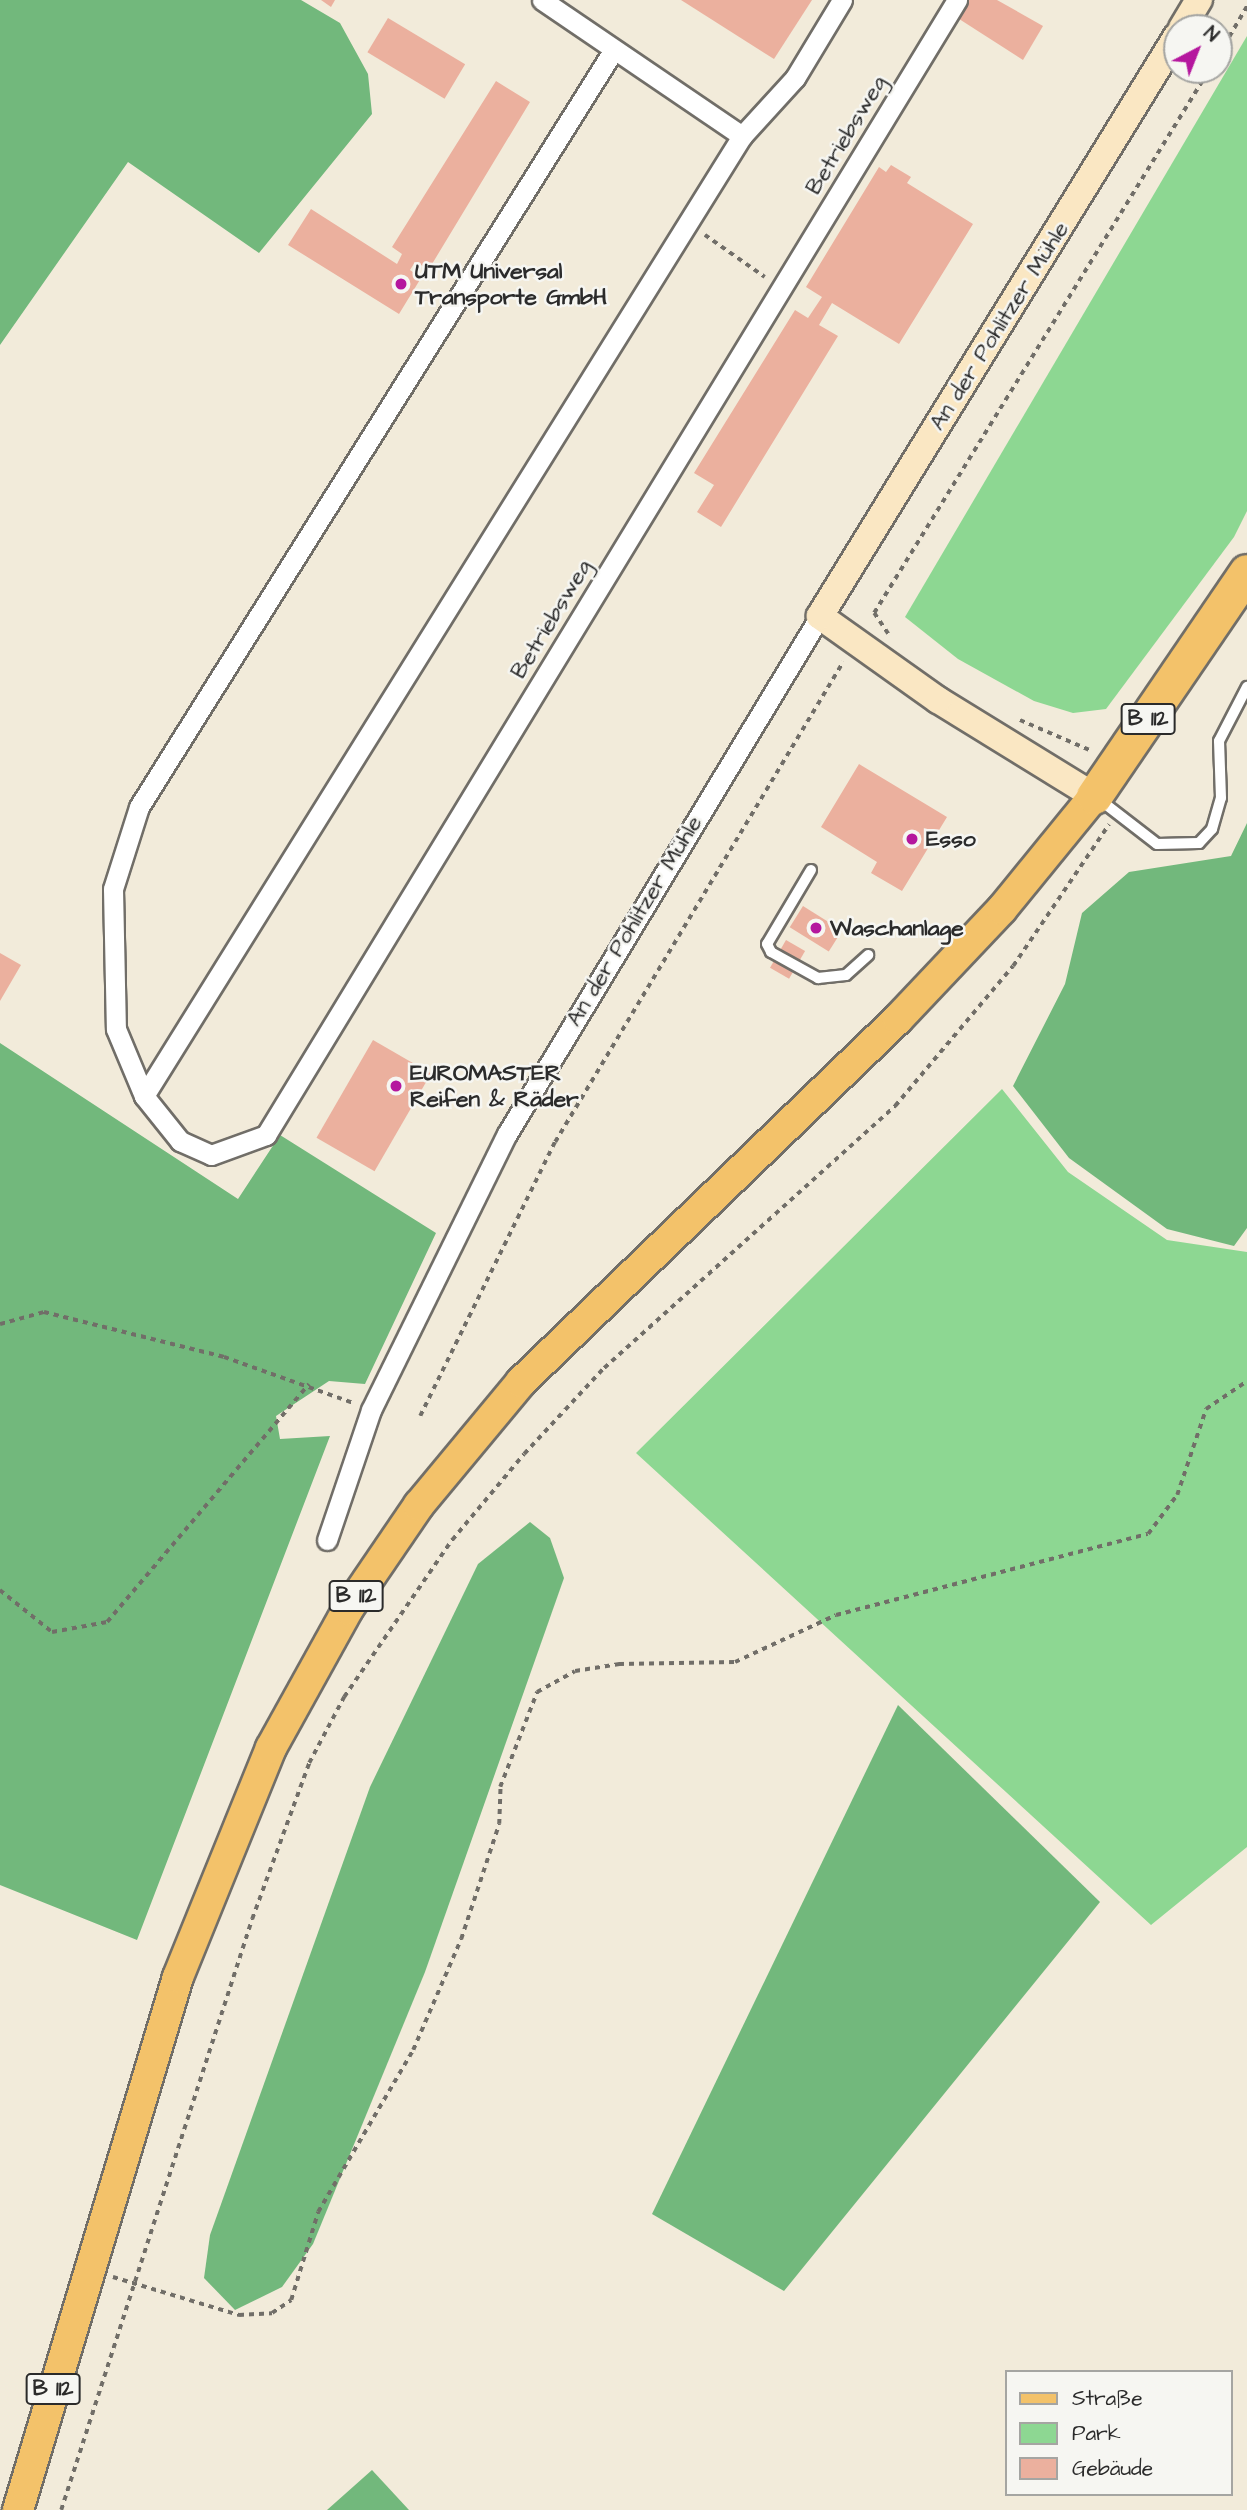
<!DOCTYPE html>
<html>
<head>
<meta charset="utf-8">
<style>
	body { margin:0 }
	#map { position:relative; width:1247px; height:2510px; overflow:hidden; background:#f2ebda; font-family:"Architects Daughter",sans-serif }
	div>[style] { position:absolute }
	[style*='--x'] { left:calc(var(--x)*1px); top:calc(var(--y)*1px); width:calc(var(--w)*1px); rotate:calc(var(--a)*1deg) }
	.green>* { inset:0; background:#8dd792 }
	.forest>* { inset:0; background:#72b87c }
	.building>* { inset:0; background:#ebb09e; transform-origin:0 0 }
	.path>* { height:3.5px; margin-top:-1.75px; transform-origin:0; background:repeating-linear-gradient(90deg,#716e68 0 5px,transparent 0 10px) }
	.roads { filter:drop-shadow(2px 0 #716e68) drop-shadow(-2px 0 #716e68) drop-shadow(0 2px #716e68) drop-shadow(0 -2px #716e68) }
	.lane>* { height:10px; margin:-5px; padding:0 5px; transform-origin:5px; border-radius:5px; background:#fff }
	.street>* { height:19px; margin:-9.5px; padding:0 9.5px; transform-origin:9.5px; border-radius:9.5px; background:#fff }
	.secondary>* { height:26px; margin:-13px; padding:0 13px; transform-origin:13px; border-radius:13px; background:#fae7c3 }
	.primary>* { height:30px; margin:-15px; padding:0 15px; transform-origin:15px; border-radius:15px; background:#f3c26a }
	.highway>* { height:35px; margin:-17.5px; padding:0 17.5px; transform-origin:17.5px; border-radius:17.5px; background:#f3c26a }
	.dots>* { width:19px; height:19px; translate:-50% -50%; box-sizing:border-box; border:4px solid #f6f6f2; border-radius:50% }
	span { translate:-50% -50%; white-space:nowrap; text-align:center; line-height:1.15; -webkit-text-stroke:5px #f6f6f2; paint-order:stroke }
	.shield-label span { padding:2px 5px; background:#f6f6f2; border:2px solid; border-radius:5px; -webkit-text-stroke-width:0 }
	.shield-label { font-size:21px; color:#2b2b2b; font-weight:700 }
	.street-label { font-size:23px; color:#2b2b2b }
	.poi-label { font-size:23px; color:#2b2b2b; font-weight:700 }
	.left { translate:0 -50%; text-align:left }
	.legend { position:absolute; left:1005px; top:2370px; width:228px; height:126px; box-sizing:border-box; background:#f6f6f2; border:2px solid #a5a5a2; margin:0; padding:9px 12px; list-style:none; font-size:21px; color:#2b2b2b }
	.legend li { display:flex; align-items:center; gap:14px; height:35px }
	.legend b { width:35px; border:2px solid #a5a5a2 }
	.north { position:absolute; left:1163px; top:14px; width:70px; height:70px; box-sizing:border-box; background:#f6f6f2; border:2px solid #a5a5a2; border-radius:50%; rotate:42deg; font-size:19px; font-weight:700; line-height:28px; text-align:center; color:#2b2b2b }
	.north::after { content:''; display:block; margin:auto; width:24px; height:32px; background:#b5179e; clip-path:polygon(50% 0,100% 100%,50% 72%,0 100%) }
</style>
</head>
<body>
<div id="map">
	<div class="green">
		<i style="clip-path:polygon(1247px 36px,1247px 511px,1234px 537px,1106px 709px,1073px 713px,1034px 701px,958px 659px,905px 617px)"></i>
		<i style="clip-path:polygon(1002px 1089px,1068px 1172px,1167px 1240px,1247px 1252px,1247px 1847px,1151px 1925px,636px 1453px)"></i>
	</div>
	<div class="forest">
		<i style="clip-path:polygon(0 0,301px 0,340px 23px,368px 74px,372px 114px,259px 253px,128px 162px,0 345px)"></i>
		<i style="clip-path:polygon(1247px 823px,1247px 1228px,1234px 1246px,1167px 1229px,1069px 1158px,1013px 1086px,1065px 984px,1082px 913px,1129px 872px,1231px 856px)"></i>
		<i style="clip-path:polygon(0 1043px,238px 1199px,280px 1135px,436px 1233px,365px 1384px,329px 1381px,276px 1416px,280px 1439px,330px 1436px,137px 1940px,0 1885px)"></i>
		<i style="clip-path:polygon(530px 1522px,550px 1538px,564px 1578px,425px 1972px,313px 2244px,282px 2287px,235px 2310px,204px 2278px,210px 2235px,370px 1787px,478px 1564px)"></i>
		<i style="clip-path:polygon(898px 1705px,1100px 1902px,784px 2291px,652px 2214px)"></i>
		<i style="clip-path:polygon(372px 2470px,409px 2510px,327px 2510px)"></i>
	</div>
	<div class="building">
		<i style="clip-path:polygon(321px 0,335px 0,331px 7px)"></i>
		<i style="clip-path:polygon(681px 0,812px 0,774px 59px)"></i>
		<i style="clip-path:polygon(967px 0,997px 0,1043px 26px,1023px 60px,956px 17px)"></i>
		<i style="left:388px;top:18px;width:90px;height:40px;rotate:31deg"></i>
		<i style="clip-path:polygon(496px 81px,530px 102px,429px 269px,415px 262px,410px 270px,421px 278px,399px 314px,288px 245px,311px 209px,397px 264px,402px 254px,392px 247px)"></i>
		<i style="clip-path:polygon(891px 165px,911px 177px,907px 183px,973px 224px,899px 344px,832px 303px,819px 325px,838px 336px,721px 527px,697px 512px,714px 485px,694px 473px,795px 310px,808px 318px,822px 297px,806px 287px,879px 167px,886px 172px)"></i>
		<i style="clip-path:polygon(859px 764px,947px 817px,902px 891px,871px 873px,877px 862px,821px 827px)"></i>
		<i style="left:803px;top:906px;width:46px;height:25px;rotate:32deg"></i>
		<i style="left:786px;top:940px;width:22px;height:32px;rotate:30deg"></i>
		<i style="clip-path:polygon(0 953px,21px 965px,0 1001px)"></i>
		<i style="left:373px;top:1040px;width:67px;height:113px;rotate:30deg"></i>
	</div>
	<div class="path">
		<i style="--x:1219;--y:54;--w:56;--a:-59.7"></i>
		<i style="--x:705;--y:235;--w:73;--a:35"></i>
		<i style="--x:888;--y:634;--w:25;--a:-124"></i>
		<i style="--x:874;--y:613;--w:638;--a:-58.33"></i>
		<i style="--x:1020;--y:720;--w:78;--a:23.3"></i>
		<i style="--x:0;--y:1324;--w:46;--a:-15.3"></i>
		<i style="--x:44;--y:1312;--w:186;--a:14"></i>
		<i style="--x:224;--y:1357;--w:137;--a:19.6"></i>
		<i style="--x:420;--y:1416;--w:305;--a:-63.8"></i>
		<i style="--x:555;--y:1142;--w:560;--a:-59.04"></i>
		<i style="--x:0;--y:1590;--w:67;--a:38.9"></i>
		<i style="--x:52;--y:1632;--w:56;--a:-10.3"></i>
		<i style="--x:107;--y:1622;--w:312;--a:-49.7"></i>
		<i style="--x:113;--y:2277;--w:132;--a:16.8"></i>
		<i style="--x:239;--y:2315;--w:33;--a:-3"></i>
		<i style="--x:272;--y:2313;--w:23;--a:-34"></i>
		<i style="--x:291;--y:2300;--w:92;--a:-72.9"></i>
		<i style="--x:318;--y:2212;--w:188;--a:-59.6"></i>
		<i style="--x:413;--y:2050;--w:121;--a:-66.6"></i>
		<i style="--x:461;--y:1939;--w:121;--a:-71.7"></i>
		<i style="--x:499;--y:1824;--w:37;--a:-88"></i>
		<i style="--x:500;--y:1787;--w:102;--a:-68.7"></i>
		<i style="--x:537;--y:1692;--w:43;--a:-28.9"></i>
		<i style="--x:575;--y:1671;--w:45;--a:-9"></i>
		<i style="--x:619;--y:1664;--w:116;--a:-1"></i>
		<i style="--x:735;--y:1662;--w:111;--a:-25"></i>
		<i style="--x:836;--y:1615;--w:322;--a:-14.6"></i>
		<i style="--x:1148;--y:1534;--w:49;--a:-53.4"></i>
		<i style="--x:1177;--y:1495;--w:91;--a:-71.4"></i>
		<i style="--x:1206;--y:1409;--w:50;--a:-34.3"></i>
		<i style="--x:61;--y:2510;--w:621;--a:-72.09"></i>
		<i style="--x:252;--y:1919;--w:166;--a:-69.9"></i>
		<i style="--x:309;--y:1763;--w:75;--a:-62.1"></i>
		<i style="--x:344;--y:1697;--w:191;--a:-55.5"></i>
		<i style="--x:452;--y:1540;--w:112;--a:-50.1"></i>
		<i style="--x:524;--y:1454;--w:117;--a:-47.1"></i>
		<i style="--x:604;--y:1368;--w:392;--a:-42"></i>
		<i style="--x:895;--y:1106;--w:183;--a:-49.9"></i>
		<i style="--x:1013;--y:966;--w:171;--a:-55.9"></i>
	</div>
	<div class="roads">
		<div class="lane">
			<i style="--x:1100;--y:800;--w:72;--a:37.7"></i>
			<i style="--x:1157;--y:844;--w:42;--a:-1.4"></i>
			<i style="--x:1199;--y:843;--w:19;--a:-47"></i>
			<i style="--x:1212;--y:829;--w:32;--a:-74"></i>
			<i style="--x:1221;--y:798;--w:57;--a:-92"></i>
			<i style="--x:1219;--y:741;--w:61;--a:-62.6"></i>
			<i style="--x:811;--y:870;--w:86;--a:120.7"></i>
			<i style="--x:767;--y:944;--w:9;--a:63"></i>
			<i style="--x:771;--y:952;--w:54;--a:29"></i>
			<i style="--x:818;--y:978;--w:28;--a:-6"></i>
			<i style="--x:846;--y:975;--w:30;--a:-42"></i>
		</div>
		<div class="street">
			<i style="--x:542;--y:0;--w:242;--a:34.2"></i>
			<i style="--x:613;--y:51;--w:892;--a:122.09"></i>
			<i style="--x:139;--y:807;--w:86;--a:107.6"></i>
			<i style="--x:113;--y:889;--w:140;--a:88.8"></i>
			<i style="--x:116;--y:1029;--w:73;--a:67.3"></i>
			<i style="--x:144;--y:1096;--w:58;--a:51.3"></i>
			<i style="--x:180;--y:1141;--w:34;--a:24"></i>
			<i style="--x:211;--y:1155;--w:59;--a:-20"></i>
			<i style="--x:266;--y:1135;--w:1329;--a:-58.67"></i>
			<i style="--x:144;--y:1096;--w:1131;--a:-58.08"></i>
			<i style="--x:742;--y:136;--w:79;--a:-47.6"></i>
			<i style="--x:795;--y:78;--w:91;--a:-58.9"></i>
			<i style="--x:327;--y:1540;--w:137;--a:-71.3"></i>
			<i style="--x:371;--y:1410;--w:308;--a:-63.8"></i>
			<i style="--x:507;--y:1134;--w:605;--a:-58.86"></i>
		</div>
		<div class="secondary">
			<i style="--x:1182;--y:28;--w:33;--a:-59"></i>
			<i style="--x:1094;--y:796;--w:183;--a:-148.4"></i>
			<i style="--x:938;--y:700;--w:145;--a:-144.6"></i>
			<i style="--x:820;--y:616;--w:681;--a:-58.39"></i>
		</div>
		<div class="primary">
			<i style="--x:18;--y:2510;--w:556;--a:-73.29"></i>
			<i style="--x:178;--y:1977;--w:247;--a:-67.9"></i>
			<i style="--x:271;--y:1748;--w:159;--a:-61"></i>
			<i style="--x:348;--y:1609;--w:126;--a:-55.7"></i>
			<i style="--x:419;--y:1505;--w:160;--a:-50.3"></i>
			<i style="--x:521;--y:1382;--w:523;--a:-43.92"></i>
			<i style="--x:898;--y:1019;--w:151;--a:-46.6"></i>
			<i style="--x:1002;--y:909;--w:146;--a:-50.8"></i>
		</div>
		<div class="highway">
			<i style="--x:1094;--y:796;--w:271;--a:-55.7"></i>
		</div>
	</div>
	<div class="dots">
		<i style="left:401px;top:284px;background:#b5179e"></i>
		<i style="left:912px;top:839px;background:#b5179e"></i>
		<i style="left:816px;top:928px;background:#b5179e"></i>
		<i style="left:396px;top:1086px;background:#b5179e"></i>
	</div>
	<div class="shield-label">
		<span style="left:1148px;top:719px">B 112</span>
		<span style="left:356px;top:1596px">B 112</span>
		<span style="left:53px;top:2389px">B 112</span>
	</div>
	<div class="street-label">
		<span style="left:846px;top:135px;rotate:-59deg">Betriebsweg</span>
		<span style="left:999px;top:326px;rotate:-58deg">An der Pohlitzer Mühle</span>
		<span style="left:551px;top:619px;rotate:-59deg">Betriebsweg</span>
		<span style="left:634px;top:921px;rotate:-59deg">An der Pohlitzer Mühle</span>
	</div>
	<div class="poi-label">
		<span class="left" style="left:415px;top:284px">UTM Universal<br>Transporte GmbH</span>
		<span class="left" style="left:926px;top:839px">Esso</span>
		<span class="left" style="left:830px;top:928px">Waschanlage</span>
		<span class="left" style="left:410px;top:1086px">EUROMASTER<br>Reifen &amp; Räder</span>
	</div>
	<ul class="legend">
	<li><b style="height:9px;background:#f3c26a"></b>Straße</li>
	<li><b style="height:19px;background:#8dd792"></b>Park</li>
	<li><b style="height:19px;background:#ebb09e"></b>Gebäude</li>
	</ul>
	<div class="north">N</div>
</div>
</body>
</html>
